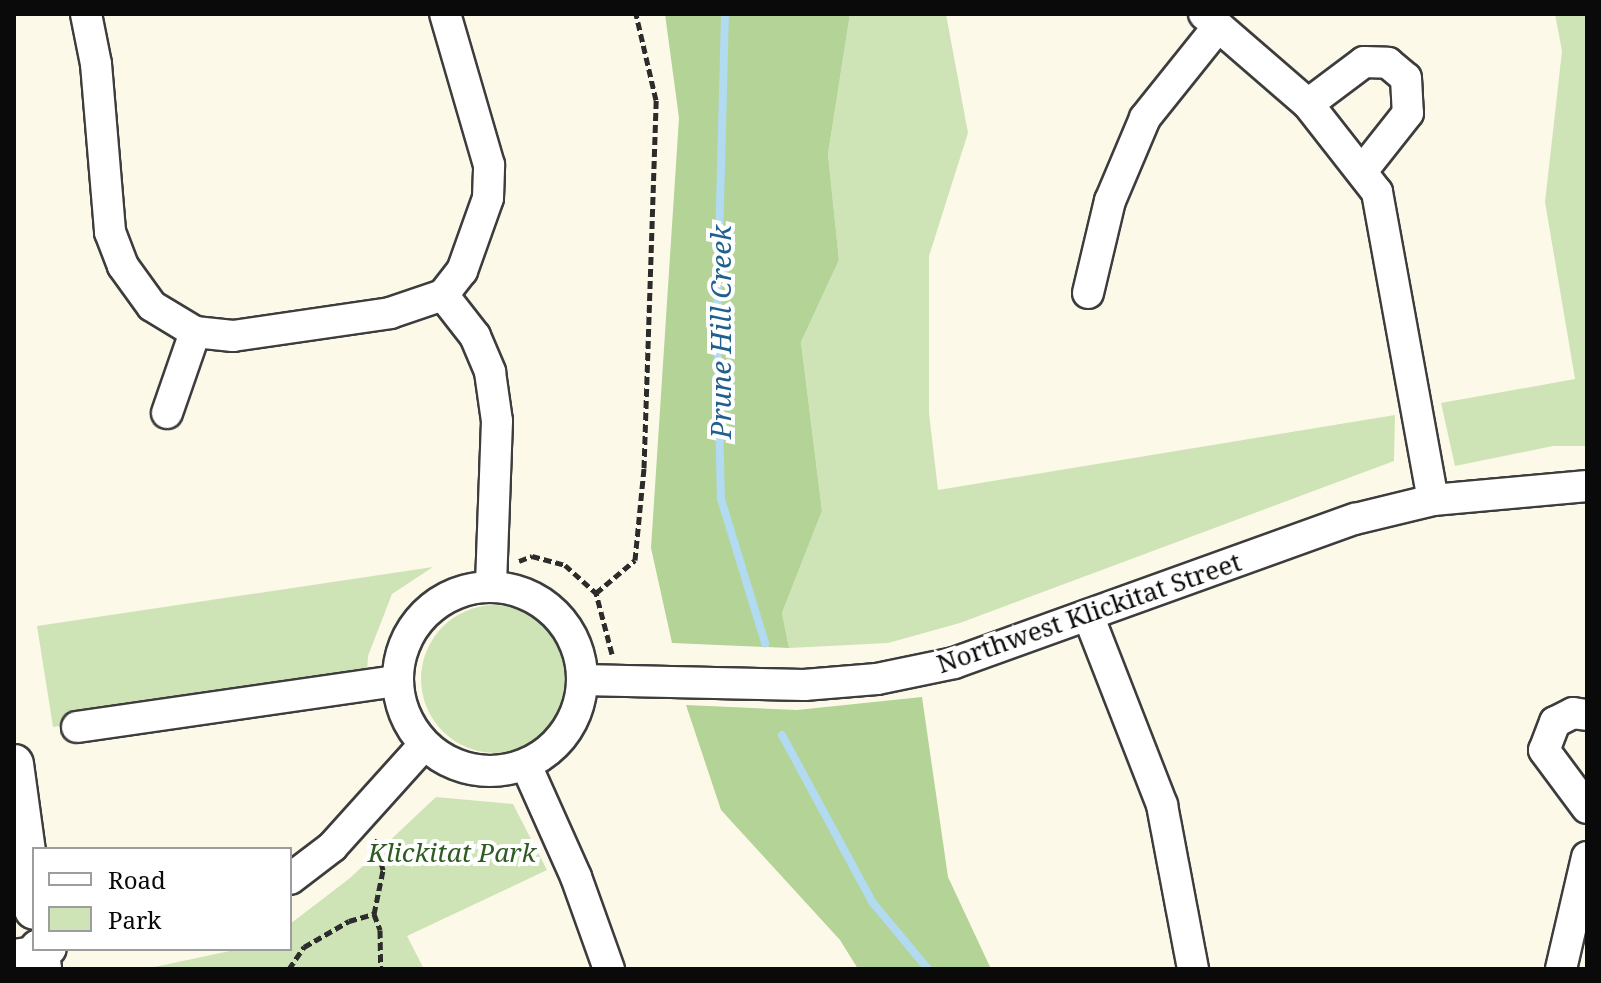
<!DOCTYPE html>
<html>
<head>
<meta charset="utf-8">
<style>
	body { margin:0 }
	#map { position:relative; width:1601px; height:983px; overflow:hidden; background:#fdf9e9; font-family:"Noto Serif",serif }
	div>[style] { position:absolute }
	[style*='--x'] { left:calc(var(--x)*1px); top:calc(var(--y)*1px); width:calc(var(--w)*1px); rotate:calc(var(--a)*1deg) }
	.green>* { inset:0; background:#cfe4b6 }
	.round { border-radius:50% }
	.forest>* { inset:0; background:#b3d397 }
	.stream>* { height:8px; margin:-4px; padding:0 4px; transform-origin:4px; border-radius:4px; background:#b2daf0 }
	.path>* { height:5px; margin-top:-2.5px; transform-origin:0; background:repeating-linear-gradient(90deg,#2c2c2c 0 8px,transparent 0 12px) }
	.roads { filter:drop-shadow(2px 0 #3d3d3d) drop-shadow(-2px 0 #3d3d3d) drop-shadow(0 2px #3d3d3d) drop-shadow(0 -2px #3d3d3d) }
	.minor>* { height:30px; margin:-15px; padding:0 15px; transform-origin:15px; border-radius:15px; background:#fff }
	.minor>.ring { margin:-15px; padding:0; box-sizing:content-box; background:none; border:30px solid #fff; border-radius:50% }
	.tertiary>* { height:38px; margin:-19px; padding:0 19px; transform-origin:19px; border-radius:19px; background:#fff }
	span { translate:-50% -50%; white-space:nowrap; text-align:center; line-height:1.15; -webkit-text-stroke:8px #fff; paint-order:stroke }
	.street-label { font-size:26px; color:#0a0a0a }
	.park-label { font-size:26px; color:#2e5b21; font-style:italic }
	.water-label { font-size:28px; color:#1f608f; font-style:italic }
	.frame { position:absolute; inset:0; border:16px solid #0a0a0a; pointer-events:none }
	.legend { position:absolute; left:32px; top:847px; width:260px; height:104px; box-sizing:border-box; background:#fff; border:2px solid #9d9d9d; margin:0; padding:10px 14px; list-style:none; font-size:24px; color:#0a0a0a }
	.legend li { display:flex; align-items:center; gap:16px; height:40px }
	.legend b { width:40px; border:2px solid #9d9d9d }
</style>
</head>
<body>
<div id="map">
	<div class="green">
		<i style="clip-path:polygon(850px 14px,946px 14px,968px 133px,929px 256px,929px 413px,938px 490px,1395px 415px,1394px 461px,960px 623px,888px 643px,789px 648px,782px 613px,822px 511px,801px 342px,839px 260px,828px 154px)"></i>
		<i style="clip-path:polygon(1555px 14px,1587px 14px,1587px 446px,1553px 446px,1455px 466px,1441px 403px,1575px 379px,1545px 202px,1562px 51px)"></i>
		<i style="clip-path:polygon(433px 567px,392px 594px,368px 656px,367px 675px,53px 727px,37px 626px)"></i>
		<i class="round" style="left:421px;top:605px;width:148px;height:148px"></i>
		<i style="clip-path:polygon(436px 797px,513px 804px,547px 870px,407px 936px,424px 969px,145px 969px,239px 949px,290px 949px,290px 924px,350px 878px)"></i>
	</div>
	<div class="forest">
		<i style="clip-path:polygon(665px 14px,850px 14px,828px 154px,839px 260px,801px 342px,822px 511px,782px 613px,789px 648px,672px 643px,651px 548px,679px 118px)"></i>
		<i style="clip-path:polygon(922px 697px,948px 877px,991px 969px,858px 969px,840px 940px,721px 810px,686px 705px,797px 710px)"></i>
	</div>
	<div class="stream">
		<i style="--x:725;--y:14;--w:299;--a:91.5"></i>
		<i style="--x:717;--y:313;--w:186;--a:88.8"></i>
		<i style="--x:721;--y:499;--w:151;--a:73"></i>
		<i style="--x:782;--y:735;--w:191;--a:61.6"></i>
		<i style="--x:873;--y:903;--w:86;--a:50.2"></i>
	</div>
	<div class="path">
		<i style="--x:519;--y:561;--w:14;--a:-21"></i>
		<i style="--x:532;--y:556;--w:34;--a:15"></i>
		<i style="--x:565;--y:565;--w:42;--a:42.1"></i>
		<i style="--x:612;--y:654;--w:63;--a:-104.7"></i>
		<i style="--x:596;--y:593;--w:51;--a:-40.2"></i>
		<i style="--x:635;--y:560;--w:92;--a:-84.4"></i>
		<i style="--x:644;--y:468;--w:368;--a:-88.1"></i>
		<i style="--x:656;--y:100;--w:88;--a:-103.1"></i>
		<i style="--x:374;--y:914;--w:17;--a:69"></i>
		<i style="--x:380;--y:930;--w:39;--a:89"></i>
		<i style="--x:289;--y:969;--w:27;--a:-56"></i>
		<i style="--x:304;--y:947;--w:52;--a:-30"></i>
		<i style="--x:349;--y:921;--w:26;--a:-16"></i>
		<i style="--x:374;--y:914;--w:45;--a:-78.4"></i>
		<i style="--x:383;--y:870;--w:33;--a:-104"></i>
	</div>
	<div class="roads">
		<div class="minor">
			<i style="--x:86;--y:14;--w:51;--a:78.7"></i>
			<i style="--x:96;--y:64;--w:169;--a:85.2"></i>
			<i style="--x:110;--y:232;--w:36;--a:69"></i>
			<i style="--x:123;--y:266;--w:49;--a:54.1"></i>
			<i style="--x:152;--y:306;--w:50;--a:31.2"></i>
			<i style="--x:195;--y:332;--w:38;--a:6"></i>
			<i style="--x:233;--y:336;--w:159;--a:-8.3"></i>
			<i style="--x:390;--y:313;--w:56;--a:-18.8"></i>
			<i style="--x:443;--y:295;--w:31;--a:-52"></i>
			<i style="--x:462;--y:271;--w:77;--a:-70.4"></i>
			<i style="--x:488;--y:198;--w:33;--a:-88"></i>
			<i style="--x:489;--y:165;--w:157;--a:-106.2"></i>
			<i style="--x:1204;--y:14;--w:138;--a:40.9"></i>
			<i style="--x:1308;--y:104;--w:112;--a:51.9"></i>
			<i style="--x:1377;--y:192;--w:313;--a:79.7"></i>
			<i style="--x:1308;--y:104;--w:70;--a:-36.9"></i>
			<i style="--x:1364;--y:62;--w:24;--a:2"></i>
			<i style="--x:1388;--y:63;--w:23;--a:40"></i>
			<i style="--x:1406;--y:78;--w:35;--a:87"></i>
			<i style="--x:1408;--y:113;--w:73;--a:128.3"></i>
			<i style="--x:1088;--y:293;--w:95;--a:-76.6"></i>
			<i style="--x:1110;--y:201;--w:90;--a:-67.1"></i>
			<i style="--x:1145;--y:118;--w:117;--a:-51.3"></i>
			<i style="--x:443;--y:295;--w:52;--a:52"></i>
			<i style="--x:475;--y:336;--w:39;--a:67"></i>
			<i style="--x:490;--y:372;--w:49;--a:81.9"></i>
			<i style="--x:497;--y:421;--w:165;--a:92.1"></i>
			<i style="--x:167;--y:413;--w:86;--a:-70.9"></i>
			<i class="ring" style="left:398px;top:587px;width:154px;height:154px"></i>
			<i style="--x:1088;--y:615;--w:204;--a:68.7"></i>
			<i style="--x:1162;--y:805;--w:167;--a:79.3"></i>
			<i style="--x:582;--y:680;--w:222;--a:1.3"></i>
			<i style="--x:804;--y:685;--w:73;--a:-4.7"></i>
			<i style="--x:877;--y:679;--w:79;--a:-11.7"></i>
			<i style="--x:954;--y:663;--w:426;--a:-19.8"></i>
			<i style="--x:1355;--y:519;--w:80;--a:-13.7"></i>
			<i style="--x:1433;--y:500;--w:155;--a:-5.2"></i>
			<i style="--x:1587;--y:715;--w:14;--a:-172"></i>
			<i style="--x:1573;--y:713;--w:20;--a:153"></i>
			<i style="--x:1555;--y:722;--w:30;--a:111"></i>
			<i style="--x:1544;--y:750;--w:72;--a:53.4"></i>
			<i style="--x:77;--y:727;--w:324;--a:-8.2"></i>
			<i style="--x:526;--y:765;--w:123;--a:65.9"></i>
			<i style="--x:576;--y:877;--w:98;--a:70.3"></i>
			<i style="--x:290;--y:879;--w:53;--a:-37.3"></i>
			<i style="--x:332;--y:847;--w:137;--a:-48"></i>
			<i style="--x:14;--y:955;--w:37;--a:-9"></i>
			<i style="--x:1561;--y:969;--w:115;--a:-76.9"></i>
		</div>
		<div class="tertiary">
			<i style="--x:14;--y:764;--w:147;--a:82.2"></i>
			<i style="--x:39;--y:949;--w:20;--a:81"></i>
		</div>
	</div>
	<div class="street-label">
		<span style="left:1089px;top:613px;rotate:-19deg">Northwest Klickitat Street</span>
	</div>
	<div class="park-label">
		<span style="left:452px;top:853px">Klickitat Park</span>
	</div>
	<div class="water-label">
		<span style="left:720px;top:332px;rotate:-90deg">Prune Hill Creek</span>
	</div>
	<div class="frame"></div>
	<ul class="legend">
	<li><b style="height:10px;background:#fff"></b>Road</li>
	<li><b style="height:22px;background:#cfe4b6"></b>Park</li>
	</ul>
</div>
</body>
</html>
